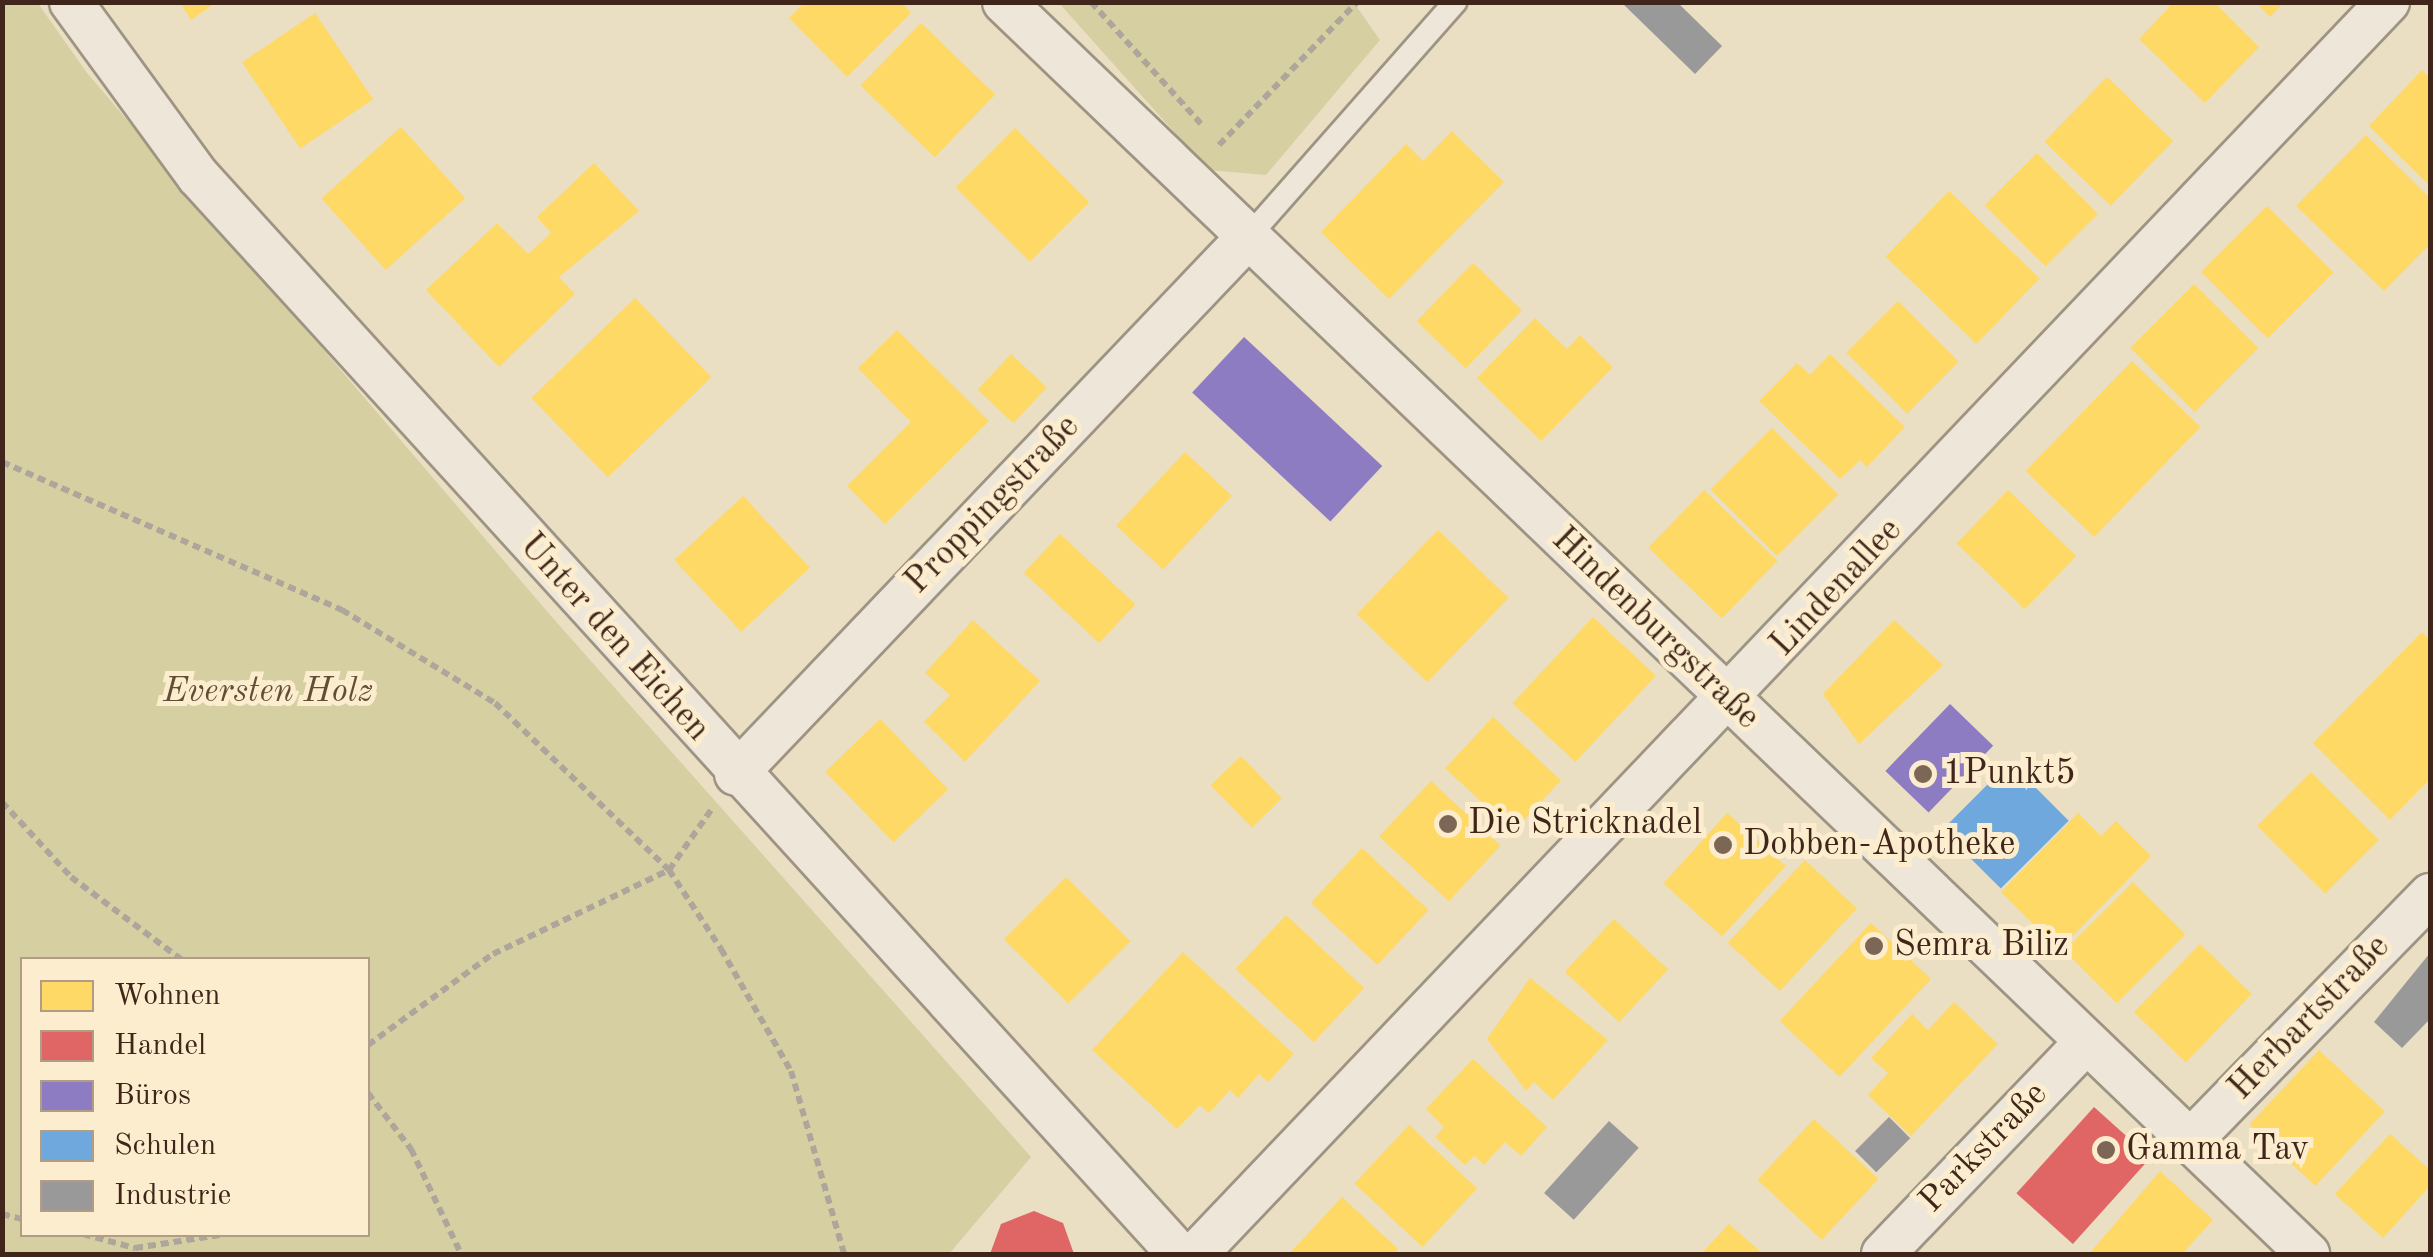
<!DOCTYPE html>
<html>
<head>
<meta charset="utf-8">
<style>
	body { margin:0 }
	#map { position:relative; width:2433px; height:1257px; overflow:hidden; background:#eadec3; font-family:"Old Standard TT",serif }
	div>[style] { position:absolute }
	[style*='--x'] { left:calc(var(--x)*1px); top:calc(var(--y)*1px); width:calc(var(--w)*1px); rotate:calc(var(--a)*1deg) }
	.green>* { inset:0; background:#d6cfa2 }
	.homes>* { inset:0; background:#ffd966; transform-origin:0 0 }
	.shops>* { inset:0; background:#e06666; transform-origin:0 0 }
	.offices>* { inset:0; background:#8e7cc3; transform-origin:0 0 }
	.schools>* { inset:0; background:#6fa8dc; transform-origin:0 0 }
	.industry>* { inset:0; background:#999; transform-origin:0 0 }
	.path>* { height:6px; margin-top:-3px; transform-origin:0; background:repeating-linear-gradient(90deg,#aea69b 0 8px,transparent 0 13px) }
	.roads { filter:drop-shadow(2px 0 #9e9483) drop-shadow(-2px 0 #9e9483) drop-shadow(0 2px #9e9483) drop-shadow(0 -2px #9e9483) }
	.lane>* { height:22px; margin:-11px; padding:0 11px; transform-origin:11px; border-radius:11px; background:#ede6d9 }
	.street>* { height:42px; margin:-21px; padding:0 21px; transform-origin:21px; border-radius:21px; background:#ede6d9 }
	.dots>* { width:28px; height:28px; translate:-50% -50%; box-sizing:border-box; border:5px solid #fcedce; border-radius:50% }
	span { translate:-50% -50%; white-space:nowrap; text-align:center; line-height:1.15; -webkit-text-stroke:10px #fcedce; paint-order:stroke }
	.street-label { font-size:35px; color:#40261a }
	.park-label { font-size:35px; color:#624d35; font-style:italic }
	.poi-label { font-size:35px; color:#40261a }
	.left { translate:0 -50%; text-align:left }
	.frame { position:absolute; inset:0; border:5px solid #40261a; pointer-events:none }
	.legend { position:absolute; left:20px; top:957px; width:350px; height:280px; box-sizing:border-box; background:#fcedce; border:2px solid #b19d86; margin:0; padding:12px 18px; list-style:none; font-size:30px; color:#40261a }
	.legend li { display:flex; align-items:center; gap:20px; height:50px }
	.legend b { width:50px; border:2px solid #b19d86 }
</style>
</head>
<body>
<div id="map">
	<div class="green">
		<i style="clip-path:polygon(evenodd,37px 2px,87px 73px,551px 616px,1031px 1157px,949px 1254px,3px 1254px,2px 3px,37px 2px,22px 960px,368px 960px,368px 1234px,22px 1234px,22px 960px)"></i>
		<i style="clip-path:polygon(1059px 3px,1354px 3px,1380px 40px,1266px 175px,1208px 170px)"></i>
	</div>
	<div class="homes">
		<i style="clip-path:polygon(180px 2px,217px 2px,191px 20px)"></i>
		<i style="clip-path:polygon(805px 2px,901px 2px,911px 13px,847px 77px,789px 18px)"></i>
		<i style="clip-path:polygon(2174px 2px,2214px 2px,2259px 47px,2205px 103px,2139px 39px)"></i>
		<i style="clip-path:polygon(2256px 2px,2284px 2px,2270px 17px)"></i>
		<i style="left:315px;top:13px;width:104px;height:88px;rotate:56deg"></i>
		<i style="left:921px;top:23px;width:103px;height:87px;rotate:44deg"></i>
		<i style="clip-path:polygon(2422px 70px,2430px 78px,2430px 186px,2369px 126px)"></i>
		<i style="left:2107px;top:77px;width:92px;height:90px;rotate:44deg"></i>
		<i style="left:401px;top:127px;width:96px;height:107px;rotate:48deg"></i>
		<i style="left:1015px;top:128px;width:105px;height:84px;rotate:45deg"></i>
		<i style="clip-path:polygon(1452px 131px,1504px 182px,1389px 299px,1321px 232px,1406px 144px,1423px 161px)"></i>
		<i style="clip-path:polygon(2366px 135px,2430px 198px,2430px 244px,2384px 291px,2296px 206px)"></i>
		<i style="left:2037px;top:153px;width:86px;height:74px;rotate:45deg"></i>
		<i style="clip-path:polygon(594px 163px,639px 211px,559px 277px,575px 294px,499px 367px,426px 290px,497px 223px,528px 254px,551px 233px,537px 217px)"></i>
		<i style="left:1949px;top:191px;width:126px;height:91px;rotate:44deg"></i>
		<i style="left:2267px;top:206px;width:94px;height:93px;rotate:45deg"></i>
		<i style="left:1473px;top:263px;width:68px;height:81px;rotate:44deg"></i>
		<i style="left:2194px;top:284px;width:91px;height:90px;rotate:45deg"></i>
		<i style="left:635px;top:298px;width:110px;height:144px;rotate:46deg"></i>
		<i style="left:1898px;top:301px;width:86px;height:73px;rotate:45deg"></i>
		<i style="clip-path:polygon(1535px 318px,1567px 349px,1580px 335px,1613px 367px,1541px 441px,1477px 378px)"></i>
		<i style="clip-path:polygon(897px 330px,989px 421px,885px 524px,847px 486px,911px 422px,858px 368px)"></i>
		<i style="left:1011px;top:354px;width:49px;height:49px;rotate:43deg"></i>
		<i style="clip-path:polygon(1830px 354px,1905px 427px,1867px 467px,1860px 460px,1840px 479px,1759px 401px,1797px 363px,1810px 375px)"></i>
		<i style="left:2132px;top:361px;width:95px;height:153px;rotate:44deg"></i>
		<i style="left:1772px;top:428px;width:94px;height:87px;rotate:45deg"></i>
		<i style="left:1185px;top:452px;width:64px;height:101px;rotate:43deg"></i>
		<i style="left:1704px;top:490px;width:102px;height:80px;rotate:44deg"></i>
		<i style="left:2008px;top:490px;width:95px;height:74px;rotate:44deg"></i>
		<i style="left:743px;top:496px;width:98px;height:94px;rotate:47deg"></i>
		<i style="left:1438px;top:530px;width:98px;height:117px;rotate:44deg"></i>
		<i style="left:1060px;top:534px;width:103px;height:53px;rotate:43deg"></i>
		<i style="left:1593px;top:617px;width:86px;height:118px;rotate:43deg"></i>
		<i style="clip-path:polygon(973px 620px,1040px 681px,965px 762px,924px 722px,950px 695px,925px 673px)"></i>
		<i style="clip-path:polygon(1894px 620px,1943px 665px,1859px 744px,1823px 694px)"></i>
		<i style="clip-path:polygon(2422px 632px,2430px 640px,2430px 779px,2390px 820px,2313px 743px)"></i>
		<i style="left:1493px;top:717px;width:93px;height:70px;rotate:43deg"></i>
		<i style="left:880px;top:719px;width:98px;height:76px;rotate:46deg"></i>
		<i style="left:1241px;top:756px;width:59px;height:42px;rotate:46deg"></i>
		<i style="left:2311px;top:772px;width:96px;height:76px;rotate:45deg"></i>
		<i style="left:1431px;top:781px;width:95px;height:76px;rotate:43deg"></i>
		<i style="left:1727px;top:813px;width:79px;height:95px;rotate:42deg"></i>
		<i style="clip-path:polygon(2078px 813px,2101px 836px,2116px 821px,2151px 856px,2059px 950px,2001px 892px)"></i>
		<i style="left:1362px;top:848px;width:91px;height:75px;rotate:43deg"></i>
		<i style="left:1805px;top:860px;width:71px;height:113px;rotate:43deg"></i>
		<i style="left:1066px;top:877px;width:91px;height:88px;rotate:45deg"></i>
		<i style="left:2133px;top:882px;width:74px;height:97px;rotate:45deg"></i>
		<i style="left:1286px;top:915px;width:107px;height:74px;rotate:43deg"></i>
		<i style="left:1614px;top:919px;width:74px;height:72px;rotate:43deg"></i>
		<i style="left:1871px;top:923px;width:82px;height:134px;rotate:43deg"></i>
		<i style="left:2200px;top:944px;width:72px;height:95px;rotate:44deg"></i>
		<i style="clip-path:polygon(1183px 952px,1294px 1054px,1268px 1082px,1259px 1074px,1238px 1098px,1230px 1090px,1209px 1113px,1200px 1105px,1177px 1129px,1092px 1050px)"></i>
		<i style="clip-path:polygon(1530px 978px,1608px 1040px,1553px 1100px,1534px 1082px,1526px 1091px,1487px 1039px)"></i>
		<i style="clip-path:polygon(1954px 1002px,1998px 1044px,1911px 1136px,1868px 1095px,1888px 1073px,1871px 1058px,1912px 1014px,1928px 1030px)"></i>
		<i style="left:2319px;top:1050px;width:90px;height:102px;rotate:43deg"></i>
		<i style="clip-path:polygon(1473px 1059px,1547px 1127px,1521px 1156px,1505px 1142px,1484px 1165px,1474px 1156px,1465px 1165px,1435px 1137px,1444px 1127px,1426px 1109px)"></i>
		<i style="left:1814px;top:1119px;width:88px;height:83px;rotate:43deg"></i>
		<i style="left:1409px;top:1125px;width:93px;height:80px;rotate:43deg"></i>
		<i style="clip-path:polygon(2390px 1134px,2430px 1170px,2430px 1186px,2383px 1238px,2335px 1194px)"></i>
		<i style="clip-path:polygon(2160px 1171px,2213px 1220px,2182px 1254px,2089px 1254px)"></i>
		<i style="clip-path:polygon(1342px 1197px,1398px 1249px,1393px 1254px,1289px 1254px)"></i>
		<i style="clip-path:polygon(1729px 1224px,1763px 1254px,1701px 1254px)"></i>
	</div>
	<div class="shops">
		<i style="left:2094px;top:1107px;width:76px;height:116px;rotate:42deg"></i>
		<i style="clip-path:polygon(1034px 1211px,1063px 1223px,1074px 1254px,990px 1254px,1001px 1224px)"></i>
	</div>
	<div class="offices">
		<i style="left:1244px;top:337px;width:189px;height:76px;rotate:43deg"></i>
		<i style="left:1950px;top:704px;width:60px;height:93px;rotate:44deg"></i>
	</div>
	<div class="schools">
		<i style="left:2010px;top:762px;width:83px;height:96px;rotate:45deg"></i>
	</div>
	<div class="industry">
		<i style="clip-path:polygon(1621px 2px,1677px 2px,1722px 46px,1695px 74px)"></i>
		<i style="clip-path:polygon(2430px 953px,2430px 1019px,2402px 1048px,2374px 1022px)"></i>
		<i style="left:1889px;top:1117px;width:30px;height:48px;rotate:45deg"></i>
		<i style="left:1609px;top:1121px;width:40px;height:97px;rotate:42deg"></i>
	</div>
	<div class="path">
		<i style="--x:1091;--y:2;--w:166;--a:47.9"></i>
		<i style="--x:1219;--y:145;--w:199;--a:-46"></i>
		<i style="--x:2;--y:462;--w:371;--a:23.5"></i>
		<i style="--x:342;--y:610;--w:179;--a:31.3"></i>
		<i style="--x:495;--y:703;--w:241;--a:43.8"></i>
		<i style="--x:669;--y:870;--w:95;--a:56.6"></i>
		<i style="--x:721;--y:949;--w:141;--a:60.2"></i>
		<i style="--x:791;--y:1071;--w:191;--a:73.8"></i>
		<i style="--x:2;--y:802;--w:102;--a:47.4"></i>
		<i style="--x:71;--y:877;--w:139;--a:36.8"></i>
		<i style="--x:368;--y:1045;--w:155;--a:-36.1"></i>
		<i style="--x:493;--y:954;--w:195;--a:-25.5"></i>
		<i style="--x:669;--y:870;--w:73;--a:-55"></i>
		<i style="--x:368;--y:1093;--w:71;--a:52.5"></i>
		<i style="--x:411;--y:1149;--w:116;--a:64.5"></i>
		<i style="--x:2;--y:1214;--w:21;--a:14"></i>
		<i style="--x:83;--y:1234;--w:54;--a:15.1"></i>
		<i style="--x:135;--y:1248;--w:92;--a:-8.7"></i>
	</div>
	<div class="roads">
		<div class="lane">
			<i style="--x:1249;--y:236;--w:312;--a:-48.6"></i>
		</div>
		<div class="street">
			<i style="--x:71;--y:2;--w:215;--a:53.9"></i>
			<i style="--x:198;--y:176;--w:1458;--a:47.7"></i>
			<i style="--x:1004;--y:2;--w:1808;--a:43.83"></i>
			<i style="--x:736;--y:774;--w:743;--a:-46.36"></i>
			<i style="--x:2190;--y:1141;--w:344;--a:-45.7"></i>
			<i style="--x:1196;--y:1254;--w:1729;--a:-46.41"></i>
			<i style="--x:1883;--y:1254;--w:294;--a:-46.2"></i>
		</div>
	</div>
	<div class="dots">
		<i style="left:1923px;top:774px;background:#7c6655"></i>
		<i style="left:1448px;top:824px;background:#7c6655"></i>
		<i style="left:1723px;top:845px;background:#7c6655"></i>
		<i style="left:1874px;top:946px;background:#7c6655"></i>
		<i style="left:2106px;top:1150px;background:#7c6655"></i>
	</div>
	<div class="street-label">
		<span style="left:993px;top:505px;rotate:-46deg">Proppingstraße</span>
		<span style="left:1837px;top:588px;rotate:-47deg">Lindenallee</span>
		<span style="left:1655px;top:629px;rotate:44deg">Hindenburgstraße</span>
		<span style="left:614px;top:638px;rotate:48deg">Unter den Eichen</span>
		<span style="left:2310px;top:1018px;rotate:-46deg">Herbartstraße</span>
		<span style="left:1984px;top:1148px;rotate:-46deg">Parkstraße</span>
	</div>
	<div class="park-label">
		<span style="left:268px;top:692px">Eversten Holz</span>
	</div>
	<div class="poi-label">
		<span class="left" style="left:1943px;top:774px">1Punkt5</span>
		<span class="left" style="left:1468px;top:824px">Die Stricknadel</span>
		<span class="left" style="left:1743px;top:845px">Dobben-Apotheke</span>
		<span class="left" style="left:1894px;top:946px">Semra Biliz</span>
		<span class="left" style="left:2126px;top:1150px">Gamma Tav</span>
	</div>
	<div class="frame"></div>
	<ul class="legend">
	<li><b style="height:28px;background:#ffd966"></b>Wohnen</li>
	<li><b style="height:28px;background:#e06666"></b>Handel</li>
	<li><b style="height:28px;background:#8e7cc3"></b>Büros</li>
	<li><b style="height:28px;background:#6fa8dc"></b>Schulen</li>
	<li><b style="height:28px;background:#999"></b>Industrie</li>
	</ul>
</div>
</body>
</html>
